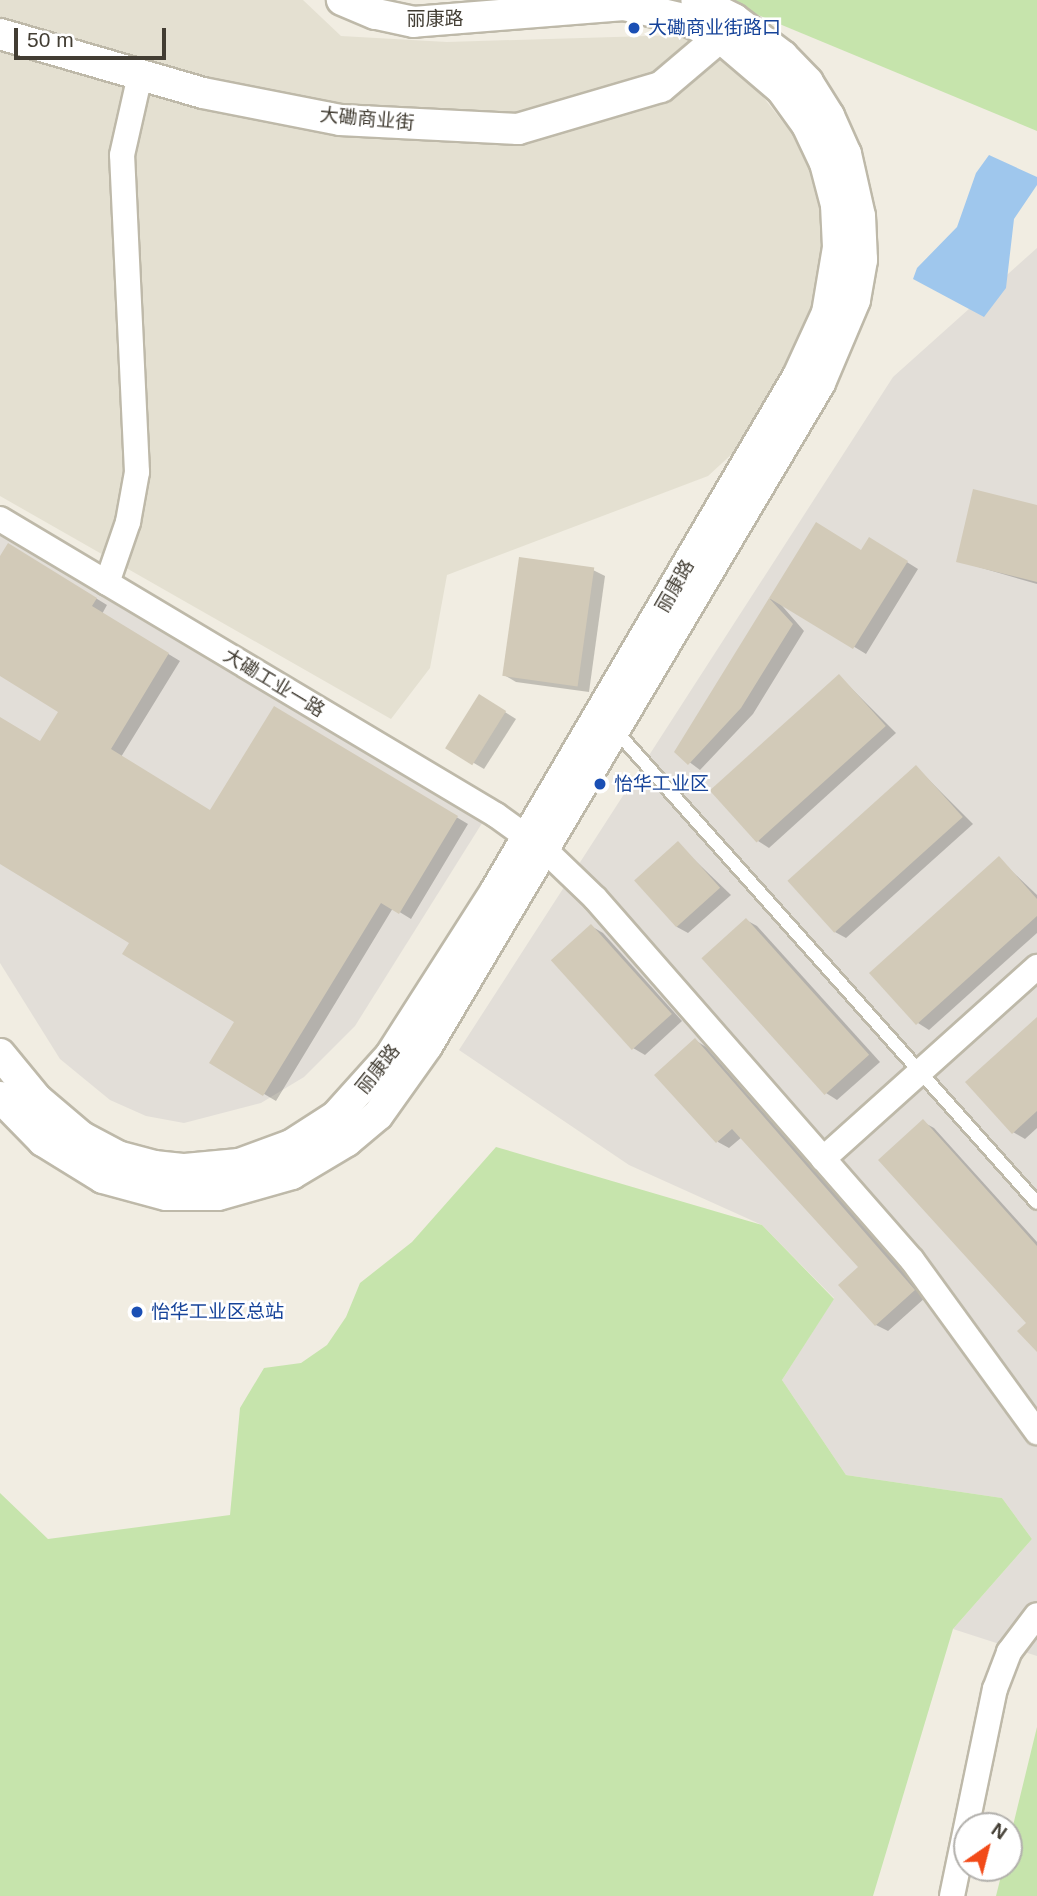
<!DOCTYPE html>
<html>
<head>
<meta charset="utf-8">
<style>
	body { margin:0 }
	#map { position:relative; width:1037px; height:1896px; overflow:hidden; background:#f1ede2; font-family:Arial,"Noto Sans SC",sans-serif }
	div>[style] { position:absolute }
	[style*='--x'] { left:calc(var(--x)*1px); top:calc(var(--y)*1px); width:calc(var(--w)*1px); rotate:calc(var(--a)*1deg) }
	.residential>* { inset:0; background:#e4e0d1 }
	.industrial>* { inset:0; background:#e2ded8 }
	.green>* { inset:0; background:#c6e4ac }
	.water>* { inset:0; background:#9fc7ed }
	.shadow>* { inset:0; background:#0003 }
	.building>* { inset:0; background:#d2cab8; transform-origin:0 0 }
	.roads { filter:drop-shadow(2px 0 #beb9a9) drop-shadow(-2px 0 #beb9a9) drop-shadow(0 2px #beb9a9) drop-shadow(0 -2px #beb9a9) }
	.service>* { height:12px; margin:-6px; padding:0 6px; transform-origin:6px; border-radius:6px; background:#fff }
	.minor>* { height:24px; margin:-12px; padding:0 12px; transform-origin:12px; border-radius:12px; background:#fff }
	.tertiary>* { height:30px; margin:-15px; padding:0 15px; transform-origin:15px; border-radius:15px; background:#fff }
	.dots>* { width:19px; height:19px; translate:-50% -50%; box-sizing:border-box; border:4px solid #fff; border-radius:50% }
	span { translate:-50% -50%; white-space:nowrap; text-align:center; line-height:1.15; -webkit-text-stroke:5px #fff; paint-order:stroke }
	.street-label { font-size:19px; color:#423d33 }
	.transit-label { font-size:19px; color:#164399 }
	.left { translate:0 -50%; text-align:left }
	.north { position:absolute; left:953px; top:1812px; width:70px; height:70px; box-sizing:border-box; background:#fff; border:2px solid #b3b1ad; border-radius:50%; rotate:35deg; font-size:19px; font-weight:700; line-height:28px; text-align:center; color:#423d33 }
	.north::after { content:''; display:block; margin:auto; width:24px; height:32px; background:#f24a18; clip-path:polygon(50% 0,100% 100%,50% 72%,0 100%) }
	.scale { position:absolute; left:14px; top:28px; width:152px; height:32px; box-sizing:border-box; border:4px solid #423d33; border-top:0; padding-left:9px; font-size:21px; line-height:24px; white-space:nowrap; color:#423d33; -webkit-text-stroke:5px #fff; paint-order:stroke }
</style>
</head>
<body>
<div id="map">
	<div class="residential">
		<i style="clip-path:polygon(0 0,303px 0,341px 36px,447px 42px,680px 35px,743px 71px,803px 148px,825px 230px,814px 311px,745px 442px,708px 476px,447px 575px,430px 668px,391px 719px,0 496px)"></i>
	</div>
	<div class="industrial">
		<i style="clip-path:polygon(1037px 248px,1037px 1656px,953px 1629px,1032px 1539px,1002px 1498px,846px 1475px,782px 1380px,834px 1298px,762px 1225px,629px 1165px,459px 1050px,893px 377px)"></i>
		<i style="clip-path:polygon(0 532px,484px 820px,355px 1026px,304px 1077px,261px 1103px,184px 1123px,146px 1116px,110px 1100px,60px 1059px,0 963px)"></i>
	</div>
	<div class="green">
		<i style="clip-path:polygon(722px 0,1037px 0,1037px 131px)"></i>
		<i style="clip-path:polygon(496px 1147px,762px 1225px,834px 1299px,782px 1380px,846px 1475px,1002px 1498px,1032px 1539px,953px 1629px,873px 1896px,0 1896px,0 1493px,48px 1539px,230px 1515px,240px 1408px,264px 1368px,301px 1363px,327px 1345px,346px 1317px,360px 1283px,412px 1242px)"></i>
		<i style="clip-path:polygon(1037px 1727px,1037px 1896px,996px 1896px,1003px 1868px,1009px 1868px,1009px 1842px)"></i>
	</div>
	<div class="water">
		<i style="clip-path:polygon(989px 155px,1037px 177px,1037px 185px,1014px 219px,1006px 288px,984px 317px,913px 279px,917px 268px,957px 227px,976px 173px)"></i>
	</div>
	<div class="shadow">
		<i style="clip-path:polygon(1037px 507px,1037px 584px,958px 561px)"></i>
		<i style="clip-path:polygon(816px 524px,862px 552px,870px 539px,918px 569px,866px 654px,777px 600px,804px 631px,753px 714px,700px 770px,676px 752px)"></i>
		<i style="clip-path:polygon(9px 545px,107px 605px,102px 614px,180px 661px,121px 757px,211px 812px,274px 708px,468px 824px,411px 919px,393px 908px,276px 1101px,212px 1063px,237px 1022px,131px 943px,0 862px,0 718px,41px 743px,61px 711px,0 674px,0 560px)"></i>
		<i style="clip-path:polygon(593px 570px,605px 576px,589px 692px,516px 682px,504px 675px)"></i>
		<i style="clip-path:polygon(839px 676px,896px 733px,769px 848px,758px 841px)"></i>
		<i style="clip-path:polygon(491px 703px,516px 719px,484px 769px,447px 747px)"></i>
		<i style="clip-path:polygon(916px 767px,973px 824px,846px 938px,835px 932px)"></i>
		<i style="clip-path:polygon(678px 844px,731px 895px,688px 933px,677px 927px)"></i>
		<i style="clip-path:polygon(999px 859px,1037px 895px,1037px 933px,929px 1030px,918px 1023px)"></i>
		<i style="clip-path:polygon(746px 920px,757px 926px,880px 1062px,837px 1100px,826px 1093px)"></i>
		<i style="clip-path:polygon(591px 926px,603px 933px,682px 1021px,645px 1055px,633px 1048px)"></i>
		<i style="clip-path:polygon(1037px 1020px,1037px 1128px,1025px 1139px,1013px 1132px)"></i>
		<i style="clip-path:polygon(695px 1040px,706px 1047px,926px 1297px,888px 1331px,876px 1325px,860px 1268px,742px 1137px,729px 1148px,718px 1142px)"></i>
		<i style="clip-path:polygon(923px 1122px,934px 1128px,1037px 1242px,1037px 1350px,1028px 1323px)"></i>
	</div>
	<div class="building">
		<i style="clip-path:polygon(973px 489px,1037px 505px,1037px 582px,956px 562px)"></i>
		<i style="clip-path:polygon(816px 522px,861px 550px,869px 537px,908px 561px,853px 649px,769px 598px,793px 624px,741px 708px,688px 765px,674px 752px)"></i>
		<i style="clip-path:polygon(8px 543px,97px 598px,92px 606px,169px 653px,111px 749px,210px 810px,274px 706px,458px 816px,399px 914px,381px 903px,263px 1096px,209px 1063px,234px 1022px,122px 954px,129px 943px,0 864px,0 717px,40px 741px,58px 712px,0 676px,0 556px)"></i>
		<i style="left:519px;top:557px;width:76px;height:120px;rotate:8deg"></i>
		<i style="left:839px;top:674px;width:70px;height:174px;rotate:48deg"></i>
		<i style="left:479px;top:694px;width:32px;height:64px;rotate:32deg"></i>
		<i style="left:916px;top:765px;width:70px;height:173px;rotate:48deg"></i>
		<i style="left:678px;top:841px;width:63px;height:59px;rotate:48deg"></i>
		<i style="clip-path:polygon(999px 856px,1037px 899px,1037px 916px,916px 1025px,869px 973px)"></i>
		<i style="left:746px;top:918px;width:184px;height:60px;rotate:48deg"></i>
		<i style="left:591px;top:924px;width:121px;height:54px;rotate:48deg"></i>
		<i style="clip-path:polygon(1037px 1017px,1037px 1111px,1012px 1134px,965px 1082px)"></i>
		<i style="clip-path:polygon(695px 1038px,915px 1290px,875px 1326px,838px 1285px,858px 1267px,732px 1129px,716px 1143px,654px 1075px)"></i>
		<i style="clip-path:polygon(923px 1119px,1037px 1246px,1037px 1352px,1017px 1331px,1026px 1323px,878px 1160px)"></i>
	</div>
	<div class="roads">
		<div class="service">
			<i style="--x:616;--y:731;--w:632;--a:48.27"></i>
		</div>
		<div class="minor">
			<i style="--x:0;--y:519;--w:578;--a:30.83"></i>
			<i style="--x:496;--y:815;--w:62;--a:35.8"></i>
			<i style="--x:546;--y:851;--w:68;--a:43.8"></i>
			<i style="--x:595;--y:898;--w:481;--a:48.8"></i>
			<i style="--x:912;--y:1260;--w:213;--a:54"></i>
			<i style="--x:107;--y:583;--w:65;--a:-71"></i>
			<i style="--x:128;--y:522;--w:51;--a:-79.8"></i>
			<i style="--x:137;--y:472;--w:317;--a:-92.7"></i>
			<i style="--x:122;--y:155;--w:82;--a:-77.3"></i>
			<i style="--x:823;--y:1159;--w:288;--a:-41.9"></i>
			<i style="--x:952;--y:1896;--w:211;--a:-78.3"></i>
			<i style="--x:995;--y:1689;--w:40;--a:-69"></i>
			<i style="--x:1009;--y:1652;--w:46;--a:-52.9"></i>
		</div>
		<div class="tertiary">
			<i style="--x:0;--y:34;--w:211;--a:16.2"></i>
			<i style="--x:203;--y:93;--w:140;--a:11.1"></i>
			<i style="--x:340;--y:120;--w:178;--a:2.9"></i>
			<i style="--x:518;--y:129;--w:149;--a:-16.4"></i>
			<i style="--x:661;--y:87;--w:77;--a:-40.3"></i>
			<i style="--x:0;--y:1054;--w:58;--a:50.6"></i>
			<i style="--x:37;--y:1099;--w:59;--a:40.2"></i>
			<i style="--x:82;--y:1137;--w:40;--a:28"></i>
			<i style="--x:117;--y:1156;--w:38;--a:15"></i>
			<i style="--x:154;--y:1166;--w:31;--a:6"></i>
			<i style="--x:185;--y:1169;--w:54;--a:-5.3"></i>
			<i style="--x:239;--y:1164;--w:55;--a:-20.1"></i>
			<i style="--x:291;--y:1145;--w:54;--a:-32.8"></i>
			<i style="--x:336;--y:1116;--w:81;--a:-48"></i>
			<i style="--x:390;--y:1056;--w:197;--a:-57.4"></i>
			<i style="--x:496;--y:890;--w:596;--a:-59.56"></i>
			<i style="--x:798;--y:376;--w:69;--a:-65.3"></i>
			<i style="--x:827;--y:313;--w:67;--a:-80.5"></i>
			<i style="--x:838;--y:247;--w:42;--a:-92.7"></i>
			<i style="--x:836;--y:205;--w:43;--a:-104.7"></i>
			<i style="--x:825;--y:163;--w:42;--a:-115.3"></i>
			<i style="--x:807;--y:125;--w:44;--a:-125.8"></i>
			<i style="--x:781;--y:89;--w:80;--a:-139.6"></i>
			<i style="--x:720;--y:37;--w:40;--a:-153.4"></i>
			<i style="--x:684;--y:19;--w:62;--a:-166.9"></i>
			<i style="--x:624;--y:5;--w:211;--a:175.4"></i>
			<i style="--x:414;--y:22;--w:40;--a:-168"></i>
			<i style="--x:375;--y:14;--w:36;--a:-157"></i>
			<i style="--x:0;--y:1097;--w:62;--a:45.7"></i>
			<i style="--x:43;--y:1141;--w:70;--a:31.7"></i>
			<i style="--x:103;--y:1178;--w:65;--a:15.1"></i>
			<i style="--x:166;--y:1195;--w:52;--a:0"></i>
			<i style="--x:218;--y:1195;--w:77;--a:-15.8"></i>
			<i style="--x:292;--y:1174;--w:64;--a:-31"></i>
			<i style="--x:347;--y:1141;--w:40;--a:-40"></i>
			<i style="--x:378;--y:1115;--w:85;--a:-54.6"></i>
			<i style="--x:427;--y:1046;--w:771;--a:-59.34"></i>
			<i style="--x:820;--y:383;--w:90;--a:-67.1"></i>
			<i style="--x:855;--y:300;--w:41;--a:-80.1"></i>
			<i style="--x:862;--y:260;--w:44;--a:-92.6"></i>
			<i style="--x:860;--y:216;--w:64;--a:-102.7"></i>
			<i style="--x:846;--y:154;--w:42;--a:-114.1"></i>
			<i style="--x:829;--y:116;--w:40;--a:-122"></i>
			<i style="--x:808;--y:82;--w:36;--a:-134"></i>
			<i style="--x:783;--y:56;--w:61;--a:-142.9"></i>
			<i style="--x:734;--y:19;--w:42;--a:-153.4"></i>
		</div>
	</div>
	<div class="dots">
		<i style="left:634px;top:28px;background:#1a4fb4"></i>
		<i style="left:600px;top:784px;background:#1a4fb4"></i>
		<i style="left:137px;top:1312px;background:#1a4fb4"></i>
	</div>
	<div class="street-label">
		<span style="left:435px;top:19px">丽康路</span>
		<span style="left:367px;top:119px;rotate:5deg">大磡商业街</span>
		<span style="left:675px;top:586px;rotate:-60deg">丽康路</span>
		<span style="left:274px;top:683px;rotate:31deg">大磡工业一路</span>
		<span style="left:378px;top:1069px;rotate:-51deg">丽康路</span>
	</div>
	<div class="transit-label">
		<span class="left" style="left:648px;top:28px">大磡商业街路口</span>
		<span class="left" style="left:614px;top:784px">怡华工业区</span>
		<span class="left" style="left:151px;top:1312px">怡华工业区总站</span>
	</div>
	<div class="north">N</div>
	<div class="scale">50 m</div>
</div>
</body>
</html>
